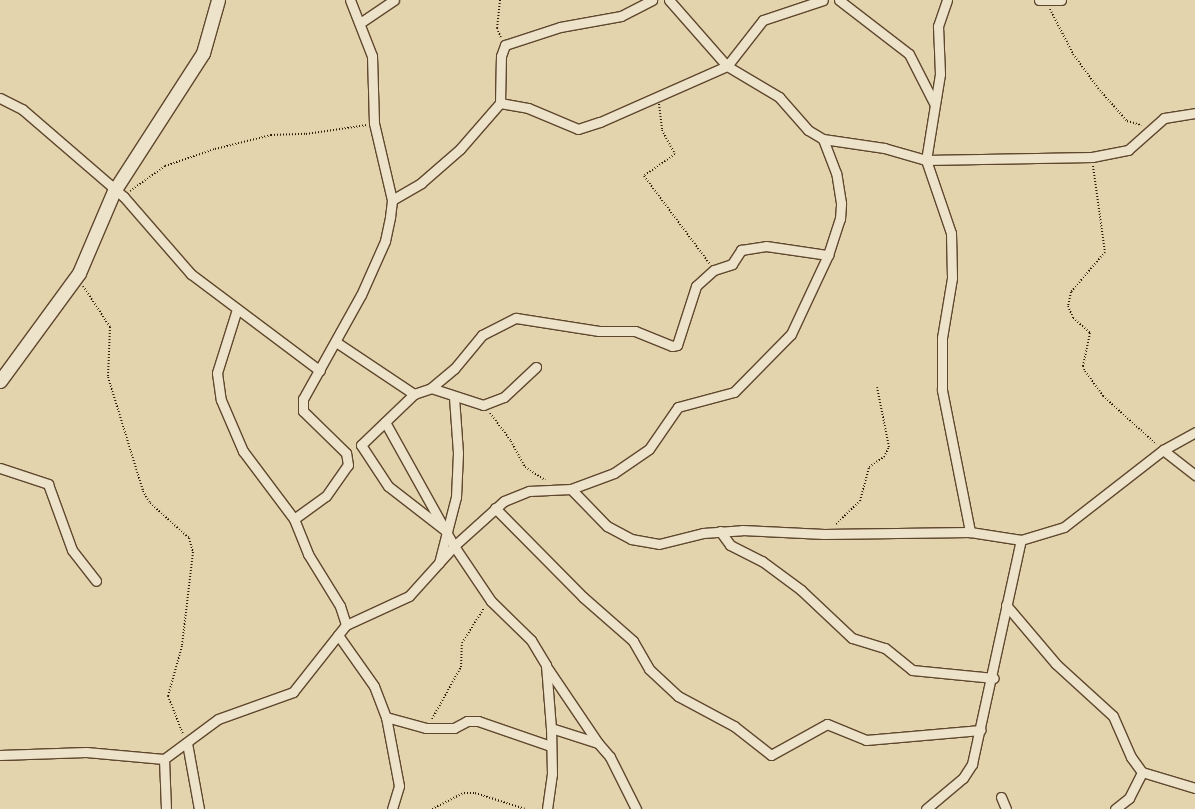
<!DOCTYPE html>
<html>
<head>
<meta charset="utf-8">
<style>
	body { margin:0 }
	#map { position:relative; width:1195px; height:809px; overflow:hidden; background:#e4d4ae; font-family:Vollkorn,serif }
	div>[style] { position:absolute }
	[style*='--x'] { left:calc(var(--x)*1px); top:calc(var(--y)*1px); width:calc(var(--w)*1px); rotate:calc(var(--a)*1deg) }
	.path>* { height:2px; margin-top:-1px; transform-origin:0; background:repeating-linear-gradient(90deg,#331802 0 1px,transparent 0 3px) }
	.roads { filter:drop-shadow(1px 0 #5f472d) drop-shadow(-1px 0 #5f472d) drop-shadow(0 1px #5f472d) drop-shadow(0 -1px #5f472d) }
	.street>* { height:9px; margin:-4.5px; padding:0 4.5px; transform-origin:4.5px; border-radius:4.5px; background:#ede3ca }
	.secondary>* { height:13px; margin:-6.5px; padding:0 6.5px; transform-origin:6.5px; border-radius:6.5px; background:#ede3ca }
	span { translate:-50% -50%; white-space:nowrap; text-align:center; line-height:1.15; -webkit-text-stroke:3.5px #ede3ca; paint-order:stroke }
</style>
</head>
<body>
<div id="map">
	<div class="path">
		<i style="--x:500;--y:0;--w:28;--a:96"></i>
		<i style="--x:497;--y:28;--w:11;--a:68"></i>
		<i style="--x:1050;--y:9;--w:51;--a:62.9"></i>
		<i style="--x:1073;--y:54;--w:42;--a:53.7"></i>
		<i style="--x:1098;--y:88;--w:44;--a:48.7"></i>
		<i style="--x:1127;--y:121;--w:15;--a:16"></i>
		<i style="--x:659;--y:104;--w:26;--a:83"></i>
		<i style="--x:662;--y:130;--w:27;--a:62"></i>
		<i style="--x:675;--y:154;--w:38;--a:145"></i>
		<i style="--x:644;--y:176;--w:109;--a:53.2"></i>
		<i style="--x:1093;--y:166;--w:87;--a:82.1"></i>
		<i style="--x:1105;--y:252;--w:52;--a:130.4"></i>
		<i style="--x:1071;--y:292;--w:14;--a:102"></i>
		<i style="--x:1068;--y:306;--w:13;--a:67"></i>
		<i style="--x:1073;--y:318;--w:23;--a:41"></i>
		<i style="--x:1090;--y:333;--w:34;--a:102"></i>
		<i style="--x:1083;--y:366;--w:5;--a:68"></i>
		<i style="--x:1085;--y:371;--w:31;--a:54"></i>
		<i style="--x:1103;--y:396;--w:72;--a:42.2"></i>
		<i style="--x:130;--y:191;--w:43;--a:-35.5"></i>
		<i style="--x:165;--y:166;--w:53;--a:-18.8"></i>
		<i style="--x:215;--y:149;--w:58;--a:-14"></i>
		<i style="--x:271;--y:135;--w:35;--a:-2"></i>
		<i style="--x:306;--y:134;--w:62;--a:-8.4"></i>
		<i style="--x:83;--y:286;--w:49;--a:56.6"></i>
		<i style="--x:110;--y:327;--w:50;--a:92.3"></i>
		<i style="--x:108;--y:377;--w:119;--a:72.9"></i>
		<i style="--x:143;--y:491;--w:14;--a:60"></i>
		<i style="--x:150;--y:503;--w:52;--a:41.9"></i>
		<i style="--x:189;--y:538;--w:15;--a:74"></i>
		<i style="--x:193;--y:552;--w:95;--a:96.7"></i>
		<i style="--x:182;--y:646;--w:52;--a:105.6"></i>
		<i style="--x:168;--y:696;--w:41;--a:68.5"></i>
		<i style="--x:490;--y:413;--w:35;--a:53"></i>
		<i style="--x:511;--y:441;--w:30;--a:62"></i>
		<i style="--x:525;--y:467;--w:24;--a:33"></i>
		<i style="--x:836;--y:524;--w:33;--a:-44"></i>
		<i style="--x:860;--y:501;--w:35;--a:-75"></i>
		<i style="--x:869;--y:467;--w:18;--a:-34"></i>
		<i style="--x:884;--y:457;--w:11;--a:-63"></i>
		<i style="--x:889;--y:447;--w:61;--a:-101.3"></i>
		<i style="--x:432;--y:719;--w:60;--a:-60.9"></i>
		<i style="--x:461;--y:667;--w:24;--a:-88"></i>
		<i style="--x:462;--y:643;--w:41;--a:-57.8"></i>
		<i style="--x:432;--y:809;--w:36;--a:-27"></i>
		<i style="--x:464;--y:793;--w:11;--a:0"></i>
		<i style="--x:475;--y:793;--w:52;--a:17.7"></i>
	</div>
	<div class="roads">
		<div class="street">
			<i style="--x:669;--y:0;--w:88;--a:48.7"></i>
			<i style="--x:727;--y:66;--w:61;--a:30.8"></i>
			<i style="--x:779;--y:97;--w:44;--a:48.7"></i>
			<i style="--x:808;--y:130;--w:17;--a:31"></i>
			<i style="--x:823;--y:139;--w:62;--a:8.4"></i>
			<i style="--x:884;--y:148;--w:44;--a:15.9"></i>
			<i style="--x:926;--y:160;--w:166;--a:-1"></i>
			<i style="--x:1092;--y:157;--w:37;--a:-11"></i>
			<i style="--x:1128;--y:150;--w:48;--a:-41.6"></i>
			<i style="--x:1164;--y:118;--w:31;--a:-9"></i>
			<i style="--x:839;--y:0;--w:88;--a:37.6"></i>
			<i style="--x:909;--y:54;--w:55;--a:63"></i>
			<i style="--x:947;--y:0;--w:28;--a:109"></i>
			<i style="--x:938;--y:26;--w:48;--a:87.6"></i>
			<i style="--x:940;--y:74;--w:87;--a:99.2"></i>
			<i style="--x:926;--y:160;--w:77;--a:71.1"></i>
			<i style="--x:951;--y:233;--w:45;--a:88.7"></i>
			<i style="--x:952;--y:278;--w:61;--a:99.5"></i>
			<i style="--x:942;--y:338;--w:52;--a:90"></i>
			<i style="--x:942;--y:390;--w:145;--a:78.8"></i>
			<i style="--x:1039;--y:0;--w:22;--a:0"></i>
			<i style="--x:360;--y:23;--w:41;--a:-34.1"></i>
			<i style="--x:0;--y:98;--w:25;--a:27"></i>
			<i style="--x:22;--y:109;--w:135;--a:40.8"></i>
			<i style="--x:124;--y:197;--w:102;--a:49"></i>
			<i style="--x:191;--y:274;--w:161;--a:36.9"></i>
			<i style="--x:500;--y:103;--w:28;--a:10"></i>
			<i style="--x:528;--y:108;--w:54;--a:22.8"></i>
			<i style="--x:578;--y:129;--w:23;--a:-18"></i>
			<i style="--x:600;--y:122;--w:139;--a:-23.8"></i>
			<i style="--x:727;--y:66;--w:58;--a:-52"></i>
			<i style="--x:763;--y:20;--w:63;--a:-18.4"></i>
			<i style="--x:392;--y:200;--w:34;--a:-30"></i>
			<i style="--x:421;--y:183;--w:52;--a:-41.1"></i>
			<i style="--x:460;--y:149;--w:61;--a:-49"></i>
			<i style="--x:500;--y:103;--w:47;--a:-88.8"></i>
			<i style="--x:501;--y:56;--w:12;--a:-70"></i>
			<i style="--x:505;--y:45;--w:58;--a:-18.1"></i>
			<i style="--x:560;--y:27;--w:62;--a:-10.2"></i>
			<i style="--x:621;--y:16;--w:35;--a:-27"></i>
			<i style="--x:237;--y:309;--w:67;--a:107.4"></i>
			<i style="--x:217;--y:373;--w:27;--a:82"></i>
			<i style="--x:221;--y:400;--w:56;--a:66.7"></i>
			<i style="--x:243;--y:451;--w:85;--a:53.1"></i>
			<i style="--x:294;--y:519;--w:38;--a:68"></i>
			<i style="--x:308;--y:554;--w:61;--a:58.4"></i>
			<i style="--x:340;--y:606;--w:20;--a:72"></i>
			<i style="--x:336;--y:342;--w:94;--a:33.7"></i>
			<i style="--x:431;--y:388;--w:55;--a:18.1"></i>
			<i style="--x:483;--y:405;--w:22;--a:-21"></i>
			<i style="--x:504;--y:397;--w:44;--a:-43.2"></i>
			<i style="--x:385;--y:422;--w:142;--a:60.9"></i>
			<i style="--x:454;--y:546;--w:66;--a:56.1"></i>
			<i style="--x:491;--y:601;--w:56;--a:44.3"></i>
			<i style="--x:531;--y:640;--w:29;--a:59"></i>
			<i style="--x:546;--y:665;--w:63;--a:85.5"></i>
			<i style="--x:551;--y:728;--w:49;--a:17.7"></i>
			<i style="--x:598;--y:743;--w:18;--a:49"></i>
			<i style="--x:610;--y:757;--w:58;--a:63.4"></i>
			<i style="--x:1163;--y:450;--w:41;--a:38"></i>
			<i style="--x:0;--y:468;--w:51;--a:18.4"></i>
			<i style="--x:48;--y:484;--w:70;--a:70"></i>
			<i style="--x:72;--y:550;--w:39;--a:52"></i>
			<i style="--x:571;--y:489;--w:52;--a:45.8"></i>
			<i style="--x:607;--y:526;--w:27;--a:28"></i>
			<i style="--x:631;--y:539;--w:28;--a:10"></i>
			<i style="--x:659;--y:544;--w:45;--a:-14"></i>
			<i style="--x:703;--y:533;--w:39;--a:-4"></i>
			<i style="--x:742;--y:530;--w:82;--a:2.8"></i>
			<i style="--x:824;--y:534;--w:146;--a:-0.8"></i>
			<i style="--x:970;--y:532;--w:52;--a:8.9"></i>
			<i style="--x:1021;--y:540;--w:45;--a:-16.8"></i>
			<i style="--x:1064;--y:527;--w:125;--a:-37.9"></i>
			<i style="--x:1163;--y:450;--w:37;--a:-29"></i>
			<i style="--x:495;--y:508;--w:125;--a:45.3"></i>
			<i style="--x:583;--y:597;--w:67;--a:41.3"></i>
			<i style="--x:633;--y:641;--w:32;--a:60"></i>
			<i style="--x:649;--y:669;--w:40;--a:43"></i>
			<i style="--x:678;--y:696;--w:64;--a:28.2"></i>
			<i style="--x:734;--y:726;--w:47;--a:38.1"></i>
			<i style="--x:771;--y:755;--w:64;--a:-29"></i>
			<i style="--x:827;--y:724;--w:42;--a:22.3"></i>
			<i style="--x:866;--y:740;--w:115;--a:-5"></i>
			<i style="--x:294;--y:519;--w:39;--a:-36"></i>
			<i style="--x:326;--y:496;--w:38;--a:-55"></i>
			<i style="--x:348;--y:465;--w:12;--a:-99"></i>
			<i style="--x:346;--y:453;--w:60;--a:-135.7"></i>
			<i style="--x:303;--y:411;--w:12;--a:-90"></i>
			<i style="--x:303;--y:399;--w:119;--a:-60.9"></i>
			<i style="--x:361;--y:295;--w:59;--a:-66"></i>
			<i style="--x:385;--y:241;--w:25;--a:-78"></i>
			<i style="--x:390;--y:217;--w:17;--a:-83"></i>
			<i style="--x:392;--y:200;--w:79;--a:-103.2"></i>
			<i style="--x:374;--y:123;--w:67;--a:-91.7"></i>
			<i style="--x:372;--y:56;--w:60;--a:-111.4"></i>
			<i style="--x:446;--y:531;--w:73;--a:-142.2"></i>
			<i style="--x:388;--y:486;--w:49;--a:-123.4"></i>
			<i style="--x:361;--y:445;--w:74;--a:-43.9"></i>
			<i style="--x:414;--y:394;--w:18;--a:-19"></i>
			<i style="--x:431;--y:388;--w:30;--a:-40"></i>
			<i style="--x:454;--y:369;--w:44;--a:-50.5"></i>
			<i style="--x:482;--y:335;--w:38;--a:-27"></i>
			<i style="--x:516;--y:318;--w:84;--a:8.9"></i>
			<i style="--x:599;--y:331;--w:36;--a:0"></i>
			<i style="--x:635;--y:331;--w:40;--a:22"></i>
			<i style="--x:672;--y:346;--w:5;--a:-11"></i>
			<i style="--x:677;--y:345;--w:62;--a:-72.1"></i>
			<i style="--x:696;--y:286;--w:24;--a:-42"></i>
			<i style="--x:714;--y:270;--w:19;--a:-18"></i>
			<i style="--x:732;--y:264;--w:17;--a:-57"></i>
			<i style="--x:741;--y:250;--w:25;--a:-9"></i>
			<i style="--x:766;--y:246;--w:63;--a:8.3"></i>
			<i style="--x:828;--y:255;--w:38;--a:-72"></i>
			<i style="--x:840;--y:219;--w:16;--a:-86"></i>
			<i style="--x:841;--y:203;--w:30;--a:-99"></i>
			<i style="--x:836;--y:173;--w:36;--a:-111"></i>
			<i style="--x:720;--y:531;--w:17;--a:54"></i>
			<i style="--x:730;--y:545;--w:36;--a:27"></i>
			<i style="--x:762;--y:561;--w:49;--a:36.6"></i>
			<i style="--x:801;--y:590;--w:70;--a:43.3"></i>
			<i style="--x:852;--y:638;--w:34;--a:17"></i>
			<i style="--x:885;--y:648;--w:35;--a:39"></i>
			<i style="--x:912;--y:670;--w:82;--a:5.6"></i>
			<i style="--x:439;--y:563;--w:68;--a:-75.6"></i>
			<i style="--x:456;--y:497;--w:44;--a:-87.4"></i>
			<i style="--x:458;--y:453;--w:56;--a:-94.1"></i>
			<i style="--x:1006;--y:605;--w:77;--a:49.7"></i>
			<i style="--x:1056;--y:664;--w:77;--a:42.4"></i>
			<i style="--x:1113;--y:716;--w:45;--a:66.3"></i>
			<i style="--x:1131;--y:757;--w:19;--a:54"></i>
			<i style="--x:1142;--y:772;--w:55;--a:16.8"></i>
			<i style="--x:338;--y:635;--w:62;--a:54.8"></i>
			<i style="--x:374;--y:686;--w:33;--a:69"></i>
			<i style="--x:386;--y:717;--w:70;--a:79.3"></i>
			<i style="--x:399;--y:786;--w:24;--a:107"></i>
			<i style="--x:546;--y:666;--w:93;--a:56"></i>
			<i style="--x:386;--y:717;--w:41;--a:15.4"></i>
			<i style="--x:426;--y:728;--w:28;--a:0"></i>
			<i style="--x:454;--y:728;--w:15;--a:-28"></i>
			<i style="--x:467;--y:721;--w:11;--a:0"></i>
			<i style="--x:478;--y:721;--w:76;--a:19.1"></i>
			<i style="--x:187;--y:743;--w:67;--a:79.7"></i>
			<i style="--x:0;--y:755;--w:86;--a:-2"></i>
			<i style="--x:86;--y:752;--w:78;--a:5.1"></i>
			<i style="--x:164;--y:759;--w:67;--a:-36.5"></i>
			<i style="--x:218;--y:719;--w:80;--a:-19.8"></i>
			<i style="--x:293;--y:692;--w:85;--a:-51.7"></i>
			<i style="--x:346;--y:625;--w:69;--a:-24.7"></i>
			<i style="--x:409;--y:596;--w:67;--a:-48"></i>
			<i style="--x:454;--y:546;--w:67;--a:-42"></i>
			<i style="--x:504;--y:501;--w:27;--a:-22"></i>
			<i style="--x:529;--y:491;--w:42;--a:-2.7"></i>
			<i style="--x:571;--y:489;--w:46;--a:-20.4"></i>
			<i style="--x:614;--y:473;--w:42;--a:-34.4"></i>
			<i style="--x:649;--y:449;--w:51;--a:-55.4"></i>
			<i style="--x:678;--y:407;--w:58;--a:-15"></i>
			<i style="--x:734;--y:392;--w:81;--a:-45.5"></i>
			<i style="--x:791;--y:334;--w:87;--a:-64.9"></i>
			<i style="--x:164;--y:759;--w:50;--a:87.7"></i>
			<i style="--x:1001;--y:797;--w:13;--a:67"></i>
			<i style="--x:547;--y:809;--w:35;--a:-82"></i>
			<i style="--x:552;--y:774;--w:46;--a:-91.2"></i>
			<i style="--x:926;--y:809;--w:48;--a:-40"></i>
			<i style="--x:963;--y:778;--w:17;--a:-57"></i>
			<i style="--x:972;--y:764;--w:229;--a:-77.7"></i>
			<i style="--x:1115;--y:809;--w:18;--a:-38"></i>
			<i style="--x:1129;--y:798;--w:29;--a:-63"></i>
		</div>
		<div class="secondary">
			<i style="--x:0;--y:381;--w:134;--a:-53.8"></i>
			<i style="--x:79;--y:273;--w:89;--a:-66.9"></i>
			<i style="--x:114;--y:191;--w:164;--a:-57.2"></i>
			<i style="--x:203;--y:53;--w:55;--a:-74.2"></i>
		</div>
	</div>
</div>
</body>
</html>
